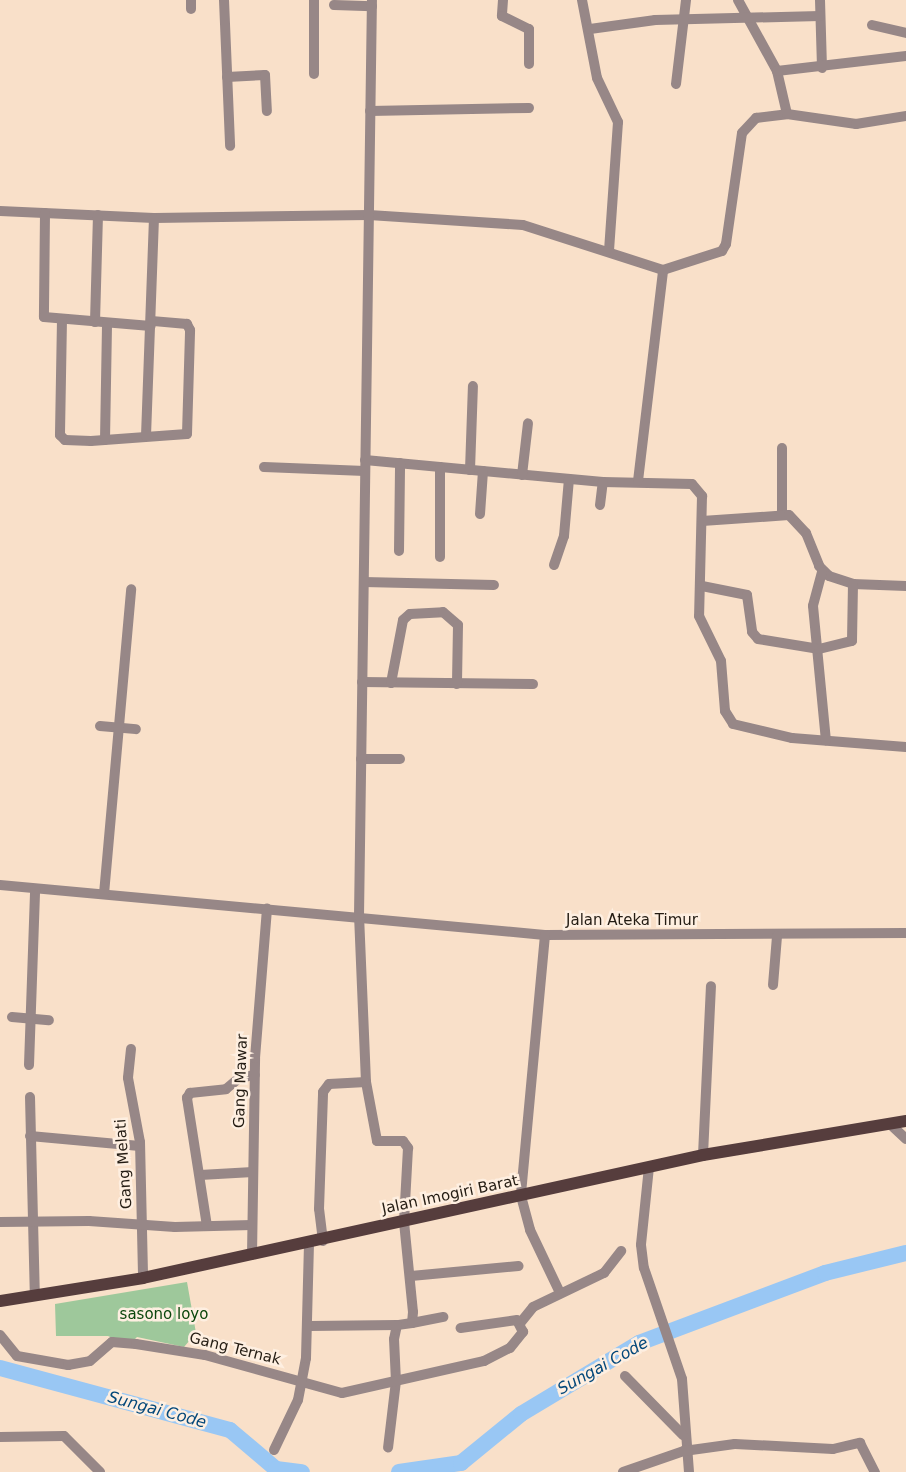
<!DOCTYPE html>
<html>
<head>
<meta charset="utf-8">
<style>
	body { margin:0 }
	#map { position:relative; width:906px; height:1472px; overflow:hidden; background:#f9e0c9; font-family:"DejaVu Sans",sans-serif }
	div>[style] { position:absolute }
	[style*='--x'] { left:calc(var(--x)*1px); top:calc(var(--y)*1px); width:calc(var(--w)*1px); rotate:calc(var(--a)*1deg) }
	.green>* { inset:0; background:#9ec89b }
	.river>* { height:16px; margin:-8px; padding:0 8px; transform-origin:8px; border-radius:8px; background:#99c7f4 }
	.minor>* { height:10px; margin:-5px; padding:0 5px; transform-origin:5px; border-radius:5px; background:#978787 }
	.major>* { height:12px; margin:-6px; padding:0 6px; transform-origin:6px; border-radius:6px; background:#563d3d }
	span { translate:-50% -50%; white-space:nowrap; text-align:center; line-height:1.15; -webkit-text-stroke:5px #feefe1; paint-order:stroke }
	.street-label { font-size:15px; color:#241c13 }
	.park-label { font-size:15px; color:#0a460c }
	.water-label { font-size:16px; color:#04487a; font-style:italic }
</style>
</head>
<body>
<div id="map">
	<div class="green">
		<i style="clip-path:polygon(187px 1282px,196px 1333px,184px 1347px,137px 1337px,129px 1345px,108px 1336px,56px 1336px,55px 1304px)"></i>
	</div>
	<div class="river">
		<i style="--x:0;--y:1368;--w:238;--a:15.1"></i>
		<i style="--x:230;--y:1430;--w:60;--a:40.3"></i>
		<i style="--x:276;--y:1469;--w:26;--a:7"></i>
		<i style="--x:399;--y:1472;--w:63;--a:-8.3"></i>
		<i style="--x:461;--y:1463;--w:77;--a:-39.2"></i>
		<i style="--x:521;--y:1414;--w:138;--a:-31"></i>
		<i style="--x:639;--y:1343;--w:199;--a:-20.6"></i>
		<i style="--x:825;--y:1273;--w:83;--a:-13.9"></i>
	</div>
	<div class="minor">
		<i style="--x:191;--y:0;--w:9;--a:90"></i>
		<i style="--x:224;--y:0;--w:146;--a:87.6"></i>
		<i style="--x:314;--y:0;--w:74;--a:90"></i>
		<i style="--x:503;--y:0;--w:16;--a:94"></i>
		<i style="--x:502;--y:16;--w:30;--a:26"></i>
		<i style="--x:529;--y:29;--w:35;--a:90"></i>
		<i style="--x:582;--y:0;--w:79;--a:79.1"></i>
		<i style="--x:597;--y:78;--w:49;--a:64.5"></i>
		<i style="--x:618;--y:122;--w:129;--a:94"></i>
		<i style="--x:738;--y:0;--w:81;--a:61.2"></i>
		<i style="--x:777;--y:71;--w:44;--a:76.9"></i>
		<i style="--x:820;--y:0;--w:68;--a:88.3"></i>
		<i style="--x:334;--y:5;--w:38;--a:2"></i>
		<i style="--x:872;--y:25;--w:35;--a:13"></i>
		<i style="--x:590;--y:29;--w:66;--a:-7.9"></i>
		<i style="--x:655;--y:20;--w:165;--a:-1.4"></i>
		<i style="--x:777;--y:71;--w:130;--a:-6.6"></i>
		<i style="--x:227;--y:77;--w:38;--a:-3"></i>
		<i style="--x:265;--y:75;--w:36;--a:87"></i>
		<i style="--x:676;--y:84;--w:85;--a:-83.2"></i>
		<i style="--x:370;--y:111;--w:159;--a:-1.1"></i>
		<i style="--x:0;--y:211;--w:154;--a:2.6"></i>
		<i style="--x:154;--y:218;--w:215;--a:-0.8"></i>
		<i style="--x:369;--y:215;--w:154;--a:3.7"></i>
		<i style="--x:523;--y:225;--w:147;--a:17.8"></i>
		<i style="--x:663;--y:270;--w:62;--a:-17.9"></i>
		<i style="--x:722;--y:251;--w:8;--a:-60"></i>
		<i style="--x:726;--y:244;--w:112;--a:-81.8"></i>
		<i style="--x:742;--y:133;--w:21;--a:-47"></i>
		<i style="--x:756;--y:118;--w:31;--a:-7"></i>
		<i style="--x:787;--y:114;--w:70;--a:8.2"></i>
		<i style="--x:856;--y:124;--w:51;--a:-9.1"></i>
		<i style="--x:45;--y:213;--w:104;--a:90.6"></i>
		<i style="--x:44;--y:317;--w:107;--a:4.8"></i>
		<i style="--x:62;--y:319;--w:116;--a:91"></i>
		<i style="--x:60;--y:435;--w:7;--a:45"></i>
		<i style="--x:65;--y:440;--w:26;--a:2"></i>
		<i style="--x:91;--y:441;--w:96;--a:-4.2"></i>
		<i style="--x:187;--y:434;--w:104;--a:-88.3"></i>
		<i style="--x:190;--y:330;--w:7;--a:-117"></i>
		<i style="--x:187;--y:324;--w:36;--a:-175"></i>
		<i style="--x:95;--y:322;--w:107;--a:-88.4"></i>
		<i style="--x:146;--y:436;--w:218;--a:-87.9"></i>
		<i style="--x:105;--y:440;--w:117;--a:-89"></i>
		<i style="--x:365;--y:460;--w:239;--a:5.3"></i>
		<i style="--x:603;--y:482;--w:89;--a:1.3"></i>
		<i style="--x:692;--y:484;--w:16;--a:50"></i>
		<i style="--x:702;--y:496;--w:120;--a:91.4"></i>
		<i style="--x:699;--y:616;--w:50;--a:63.9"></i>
		<i style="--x:721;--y:661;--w:50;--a:85.4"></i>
		<i style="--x:725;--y:711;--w:15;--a:58"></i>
		<i style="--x:733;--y:724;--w:61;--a:13.3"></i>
		<i style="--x:792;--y:738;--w:114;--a:4.5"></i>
		<i style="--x:264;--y:467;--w:101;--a:2.3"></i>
		<i style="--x:470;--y:470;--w:84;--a:-88"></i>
		<i style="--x:522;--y:475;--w:52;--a:-83.4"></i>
		<i style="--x:638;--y:481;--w:212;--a:-83.2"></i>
		<i style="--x:600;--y:505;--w:23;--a:-83"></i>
		<i style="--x:480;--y:514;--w:43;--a:-86"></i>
		<i style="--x:782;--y:515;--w:67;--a:-90"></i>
		<i style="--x:702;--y:521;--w:87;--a:-3.9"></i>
		<i style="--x:789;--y:515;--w:25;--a:47"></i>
		<i style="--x:806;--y:533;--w:35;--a:68"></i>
		<i style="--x:819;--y:566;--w:14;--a:45"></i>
		<i style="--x:829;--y:576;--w:25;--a:18"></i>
		<i style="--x:853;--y:584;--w:53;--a:2.2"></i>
		<i style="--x:399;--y:551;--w:88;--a:-89.3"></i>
		<i style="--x:440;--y:557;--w:90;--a:-90"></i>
		<i style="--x:554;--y:565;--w:31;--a:-71"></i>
		<i style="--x:564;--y:536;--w:57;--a:-85"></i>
		<i style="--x:822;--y:572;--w:35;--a:105"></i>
		<i style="--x:813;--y:606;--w:135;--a:84.5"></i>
		<i style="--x:364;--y:582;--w:130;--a:1.3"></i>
		<i style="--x:702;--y:586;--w:46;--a:11.3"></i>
		<i style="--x:747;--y:595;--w:37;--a:82"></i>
		<i style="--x:752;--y:632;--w:9;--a:49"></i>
		<i style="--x:758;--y:639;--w:62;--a:9.3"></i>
		<i style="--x:819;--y:649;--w:34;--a:-14"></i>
		<i style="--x:852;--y:641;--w:57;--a:-89"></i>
		<i style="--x:362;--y:682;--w:171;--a:0.7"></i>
		<i style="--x:391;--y:683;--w:64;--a:-79.2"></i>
		<i style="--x:403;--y:620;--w:9;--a:-41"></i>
		<i style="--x:410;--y:614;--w:33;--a:-3"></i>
		<i style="--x:443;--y:612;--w:20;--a:41"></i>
		<i style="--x:458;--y:625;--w:59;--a:91"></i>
		<i style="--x:100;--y:726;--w:36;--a:5"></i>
		<i style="--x:361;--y:759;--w:39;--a:0"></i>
		<i style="--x:0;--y:885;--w:547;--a:5.24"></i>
		<i style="--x:545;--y:935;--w:361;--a:-0.3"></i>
		<i style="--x:104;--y:894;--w:306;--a:-84.9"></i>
		<i style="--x:545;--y:935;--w:262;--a:95.3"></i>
		<i style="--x:521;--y:1196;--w:35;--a:75"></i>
		<i style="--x:530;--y:1230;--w:70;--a:64.5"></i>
		<i style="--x:773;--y:985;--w:49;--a:-85.3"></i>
		<i style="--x:12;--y:1017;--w:37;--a:5"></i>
		<i style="--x:131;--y:1049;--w:29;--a:96"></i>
		<i style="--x:128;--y:1078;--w:65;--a:79.4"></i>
		<i style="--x:140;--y:1142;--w:136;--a:88.7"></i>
		<i style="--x:29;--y:1065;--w:176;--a:-88"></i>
		<i style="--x:366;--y:1082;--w:60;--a:79.4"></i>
		<i style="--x:377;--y:1141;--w:26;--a:0"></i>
		<i style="--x:403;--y:1141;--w:9;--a:54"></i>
		<i style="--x:408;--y:1148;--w:74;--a:93.1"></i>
		<i style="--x:404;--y:1222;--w:90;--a:84.3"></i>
		<i style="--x:413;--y:1312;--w:11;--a:95"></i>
		<i style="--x:412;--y:1323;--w:15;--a:172"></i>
		<i style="--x:397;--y:1325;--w:14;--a:102"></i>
		<i style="--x:394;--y:1339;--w:42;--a:87.3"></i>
		<i style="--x:396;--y:1381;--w:67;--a:96.8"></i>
		<i style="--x:30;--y:1097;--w:198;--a:88.6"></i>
		<i style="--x:890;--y:1124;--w:22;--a:43"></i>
		<i style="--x:30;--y:1136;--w:110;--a:5.2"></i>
		<i style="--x:703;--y:1155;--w:169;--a:-87.3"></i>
		<i style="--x:649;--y:1167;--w:78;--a:95.9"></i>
		<i style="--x:641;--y:1245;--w:23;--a:83"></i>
		<i style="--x:644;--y:1268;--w:117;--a:71.1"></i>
		<i style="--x:682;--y:1379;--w:93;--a:85.7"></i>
		<i style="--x:200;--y:1175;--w:53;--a:-3.2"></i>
		<i style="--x:0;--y:1222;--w:89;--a:-0.6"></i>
		<i style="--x:89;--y:1221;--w:86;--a:4"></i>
		<i style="--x:175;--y:1227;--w:77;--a:-1.5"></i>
		<i style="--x:207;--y:1226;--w:130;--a:-98.9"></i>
		<i style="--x:187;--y:1098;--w:6;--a:-59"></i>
		<i style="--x:190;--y:1093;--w:36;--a:-6"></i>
		<i style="--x:226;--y:1089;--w:17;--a:-40"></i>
		<i style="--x:239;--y:1078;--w:16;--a:-11"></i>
		<i style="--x:323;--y:1241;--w:32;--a:-97"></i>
		<i style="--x:319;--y:1209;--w:117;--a:-88"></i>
		<i style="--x:323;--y:1092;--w:10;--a:-53"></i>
		<i style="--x:329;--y:1084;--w:37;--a:-3"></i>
		<i style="--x:366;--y:1082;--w:166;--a:-92.4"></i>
		<i style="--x:359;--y:916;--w:916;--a:-89.19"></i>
		<i style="--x:252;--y:1255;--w:197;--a:-89.1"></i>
		<i style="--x:255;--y:1058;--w:150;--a:-85.4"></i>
		<i style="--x:411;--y:1276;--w:108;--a:-5.3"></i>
		<i style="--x:521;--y:1322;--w:19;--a:-51"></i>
		<i style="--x:533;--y:1307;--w:79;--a:-25.6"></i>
		<i style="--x:604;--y:1273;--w:28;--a:-52"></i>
		<i style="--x:412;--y:1323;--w:32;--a:-11"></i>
		<i style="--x:310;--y:1326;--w:87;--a:-0.7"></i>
		<i style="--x:0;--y:1335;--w:27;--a:51"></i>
		<i style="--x:17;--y:1356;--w:52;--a:10"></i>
		<i style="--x:68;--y:1365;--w:22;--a:-10"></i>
		<i style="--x:90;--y:1361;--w:29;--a:-41"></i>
		<i style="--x:112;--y:1342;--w:24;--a:5"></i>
		<i style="--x:136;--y:1344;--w:70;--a:9.1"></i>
		<i style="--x:205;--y:1355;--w:142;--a:15.5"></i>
		<i style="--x:342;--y:1393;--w:146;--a:-12.7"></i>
		<i style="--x:484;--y:1361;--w:29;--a:-27"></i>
		<i style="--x:510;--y:1348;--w:21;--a:-51"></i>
		<i style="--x:523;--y:1332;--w:13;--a:-117"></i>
		<i style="--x:517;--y:1320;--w:57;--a:171.9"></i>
		<i style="--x:625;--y:1376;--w:83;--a:45.5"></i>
		<i style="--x:0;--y:1437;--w:64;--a:-0.9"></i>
		<i style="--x:64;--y:1436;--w:51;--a:45"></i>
		<i style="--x:274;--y:1450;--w:55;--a:-64.4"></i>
		<i style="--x:298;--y:1400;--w:43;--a:-79.2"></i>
		<i style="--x:306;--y:1358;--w:114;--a:-88.5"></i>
		<i style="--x:623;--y:1472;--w:65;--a:-19"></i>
		<i style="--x:684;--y:1451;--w:51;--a:-7.8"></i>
		<i style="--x:735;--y:1444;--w:98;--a:2.9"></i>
		<i style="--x:833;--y:1449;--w:28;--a:-13"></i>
		<i style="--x:860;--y:1443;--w:33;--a:63"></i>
	</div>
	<div class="major">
		<i style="--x:0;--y:1301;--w:145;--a:-9.1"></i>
		<i style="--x:143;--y:1278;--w:573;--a:-12.39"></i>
		<i style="--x:703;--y:1155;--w:206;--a:-9.5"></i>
	</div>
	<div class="street-label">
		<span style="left:632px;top:921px">Jalan Ateka Timur</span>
		<span style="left:241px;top:1081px;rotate:-88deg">Gang Mawar</span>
		<span style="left:124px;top:1164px;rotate:-94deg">Gang Melati</span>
		<span style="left:450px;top:1195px;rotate:-12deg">Jalan Imogiri Barat</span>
		<span style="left:235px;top:1349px;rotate:14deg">Gang Ternak</span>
	</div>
	<div class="park-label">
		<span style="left:164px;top:1315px">sasono loyo</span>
	</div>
	<div class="water-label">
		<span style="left:603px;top:1366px;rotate:-29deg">Sungai Code</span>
		<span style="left:157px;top:1410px;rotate:15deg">Sungai Code</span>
	</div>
</div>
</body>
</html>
